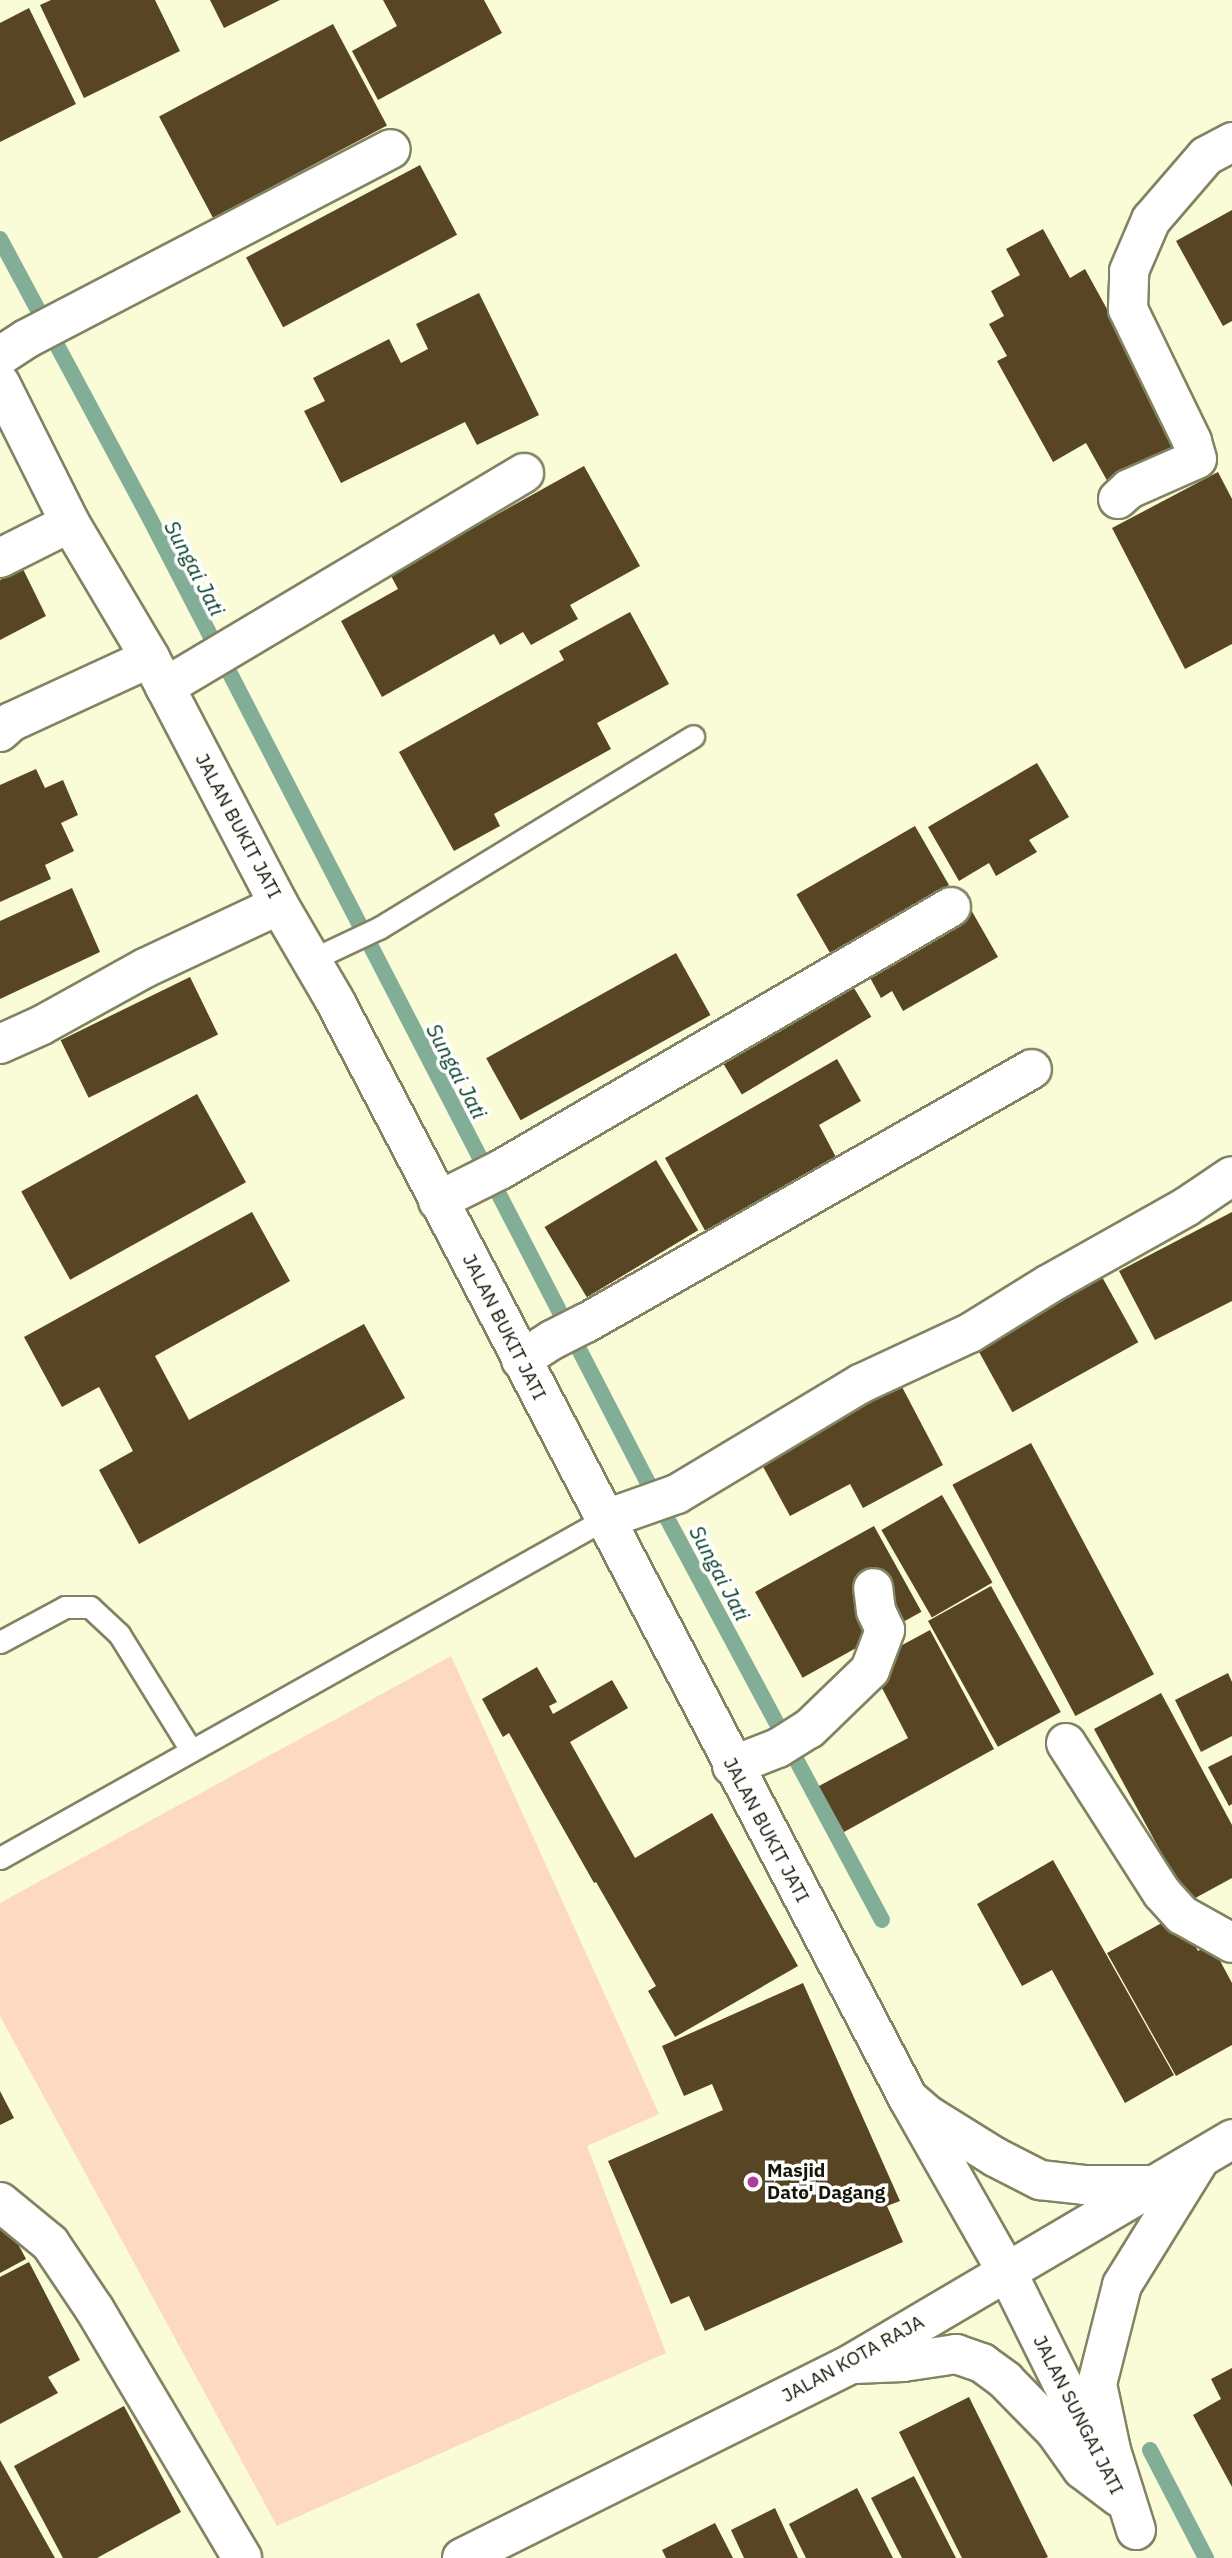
<!DOCTYPE html>
<html>
<head>
<meta charset="utf-8">
<style>
	body { margin:0 }
	#map { position:relative; width:1232px; height:2558px; overflow:hidden; background:#fafbd7; font-family:"IBM Plex Sans",sans-serif }
	div>[style] { position:absolute }
	[style*='--x'] { left:calc(var(--x)*1px); top:calc(var(--y)*1px); width:calc(var(--w)*1px); rotate:calc(var(--a)*1deg) }
	.green>* { inset:0; background:#fdd9c2 }
	.stream>* { height:16px; margin:-8px; padding:0 8px; transform-origin:8px; border-radius:8px; background:#82ad97 }
	.building>* { inset:0; background:#584523; transform-origin:0 0 }
	.roads { filter:drop-shadow(2px 0 #828363) drop-shadow(-2px 0 #828363) drop-shadow(0 2px #828363) drop-shadow(0 -2px #828363) }
	.service>* { height:21px; margin:-10.5px; padding:0 10.5px; transform-origin:10.5px; border-radius:10.5px; background:#fff }
	.minor>* { height:38px; margin:-19px; padding:0 19px; transform-origin:19px; border-radius:19px; background:#fff }
	.tertiary>* { height:38px; margin:-19px; padding:0 19px; transform-origin:19px; border-radius:19px; background:#fff }
	.secondary>* { height:38px; margin:-19px; padding:0 19px; transform-origin:19px; border-radius:19px; background:#fff }
	.dots>* { width:19px; height:19px; translate:-50% -50%; box-sizing:border-box; border:4px solid #fff; border-radius:50% }
	span { translate:-50% -50%; white-space:nowrap; text-align:center; line-height:1.15; -webkit-text-stroke:7px #fff; paint-order:stroke }
	.street-label { font-size:19px; color:#161609 }
	.poi-label { font-size:19px; color:#161609; font-weight:700 }
	.left { translate:0 -50%; text-align:left }
	.water-label { font-size:21px; color:#003b26; font-style:italic }
</style>
</head>
<body>
<div id="map">
	<div class="green">
		<i style="clip-path:polygon(451px 1656px,659px 2114px,587px 2146px,666px 2353px,277px 2526px,0 2016px,0 1903px)"></i>
	</div>
	<div class="stream">
		<i style="--x:0;--y:239;--w:311;--a:61.8"></i>
		<i style="--x:147;--y:513;--w:1087;--a:62.68"></i>
		<i style="--x:646;--y:1479;--w:500;--a:61.85"></i>
		<i style="--x:1150;--y:2450;--w:122;--a:62.6"></i>
	</div>
	<div class="building">
		<i style="clip-path:polygon(51px 0,155px 0,180px 51px,84px 98px,40px 5px)"></i>
		<i style="clip-path:polygon(210px 0,280px 0,224px 28px)"></i>
		<i style="clip-path:polygon(383px 0,484px 0,502px 33px,378px 100px,352px 51px,397px 26px)"></i>
		<i style="clip-path:polygon(29px 8px,76px 104px,0 142px,0 23px)"></i>
		<i style="left:333px;top:24px;width:115px;height:197px;rotate:62deg"></i>
		<i style="left:420px;top:165px;width:79px;height:197px;rotate:62deg"></i>
		<i style="clip-path:polygon(1232px 210px,1232px 321px,1223px 326px,1176px 241px)"></i>
		<i style="clip-path:polygon(1043px 229px,1070px 278px,1085px 269px,1181px 444px,1109px 484px,1086px 443px,1053px 462px,997px 361px,1007px 356px,989px 324px,1004px 316px,991px 291px,1020px 275px,1006px 249px)"></i>
		<i style="clip-path:polygon(479px 293px,539px 415px,477px 445px,465px 422px,341px 483px,304px 411px,325px 401px,313px 378px,389px 339px,401px 363px,428px 349px,416px 324px)"></i>
		<i style="clip-path:polygon(584px 466px,640px 566px,570px 605px,578px 619px,531px 645px,523px 632px,500px 645px,494px 634px,382px 697px,341px 621px,398px 589px,390px 574px)"></i>
		<i style="clip-path:polygon(1218px 472px,1232px 499px,1232px 644px,1185px 669px,1112px 528px)"></i>
		<i style="clip-path:polygon(23px 569px,46px 616px,0 640px,0 580px)"></i>
		<i style="clip-path:polygon(630px 612px,669px 684px,597px 723px,611px 749px,494px 814px,500px 826px,454px 851px,399px 752px,564px 660px,559px 651px)"></i>
		<i style="clip-path:polygon(1037px 763px,1069px 817px,1029px 840px,1037px 852px,996px 876px,989px 863px,959px 881px,928px 827px)"></i>
		<i style="clip-path:polygon(36px 769px,45px 788px,63px 780px,78px 815px,61px 823px,74px 851px,45px 865px,51px 879px,0 902px,0 785px)"></i>
		<i style="left:915px;top:826px;width:68px;height:137px;rotate:60deg"></i>
		<i style="clip-path:polygon(72px 888px,100px 952px,0 999px,0 921px)"></i>
		<i style="clip-path:polygon(966px 901px,998px 957px,903px 1011px,892px 991px,881px 998px,861px 961px)"></i>
		<i style="left:676px;top:953px;width:71px;height:217px;rotate:61deg"></i>
		<i style="left:845px;top:973px;width:51px;height:151px;rotate:59deg"></i>
		<i style="left:190px;top:977px;width:64px;height:144px;rotate:64deg"></i>
		<i style="clip-path:polygon(837px 1059px,861px 1101px,819px 1125px,838px 1161px,708px 1236px,665px 1158px)"></i>
		<i style="left:197px;top:1094px;width:101px;height:201px;rotate:61deg"></i>
		<i style="left:656px;top:1160px;width:82px;height:130px;rotate:59deg"></i>
		<i style="clip-path:polygon(252px 1212px,290px 1281px,155px 1356px,189px 1420px,364px 1324px,405px 1398px,139px 1544px,99px 1470px,133px 1451px,99px 1387px,62px 1407px,24px 1337px)"></i>
		<i style="clip-path:polygon(1232px 1212px,1232px 1301px,1155px 1340px,1119px 1271px)"></i>
		<i style="left:1101px;top:1275px;width:77px;height:144px;rotate:61deg"></i>
		<i style="clip-path:polygon(901px 1385px,943px 1465px,863px 1508px,850px 1484px,790px 1516px,760px 1461px)"></i>
		<i style="left:1031px;top:1443px;width:262px;height:89px;rotate:62deg"></i>
		<i style="left:942px;top:1495px;width:101px;height:70px;rotate:60deg"></i>
		<i style="left:874px;top:1526px;width:98px;height:136px;rotate:61deg"></i>
		<i style="left:991px;top:1586px;width:144px;height:72px;rotate:61deg"></i>
		<i style="clip-path:polygon(930px 1630px,994px 1749px,844px 1832px,819px 1786px,908px 1738px,869px 1663px)"></i>
		<i style="clip-path:polygon(537px 1667px,557px 1702px,549px 1706px,553px 1714px,612px 1680px,628px 1708px,570px 1742px,635px 1858px,712px 1813px,798px 1966px,675px 2037px,648px 1991px,656px 1986px,596px 1882px,594px 1883px,509px 1733px,503px 1737px,482px 1699px)"></i>
		<i style="clip-path:polygon(1228px 1673px,1232px 1682px,1232px 1736px,1201px 1752px,1175px 1700px)"></i>
		<i style="clip-path:polygon(1161px 1693px,1232px 1825px,1232px 1878px,1188px 1902px,1094px 1729px)"></i>
		<i style="clip-path:polygon(1232px 1755px,1232px 1804px,1229px 1806px,1208px 1767px)"></i>
		<i style="clip-path:polygon(1053px 1860px,1174px 2075px,1125px 2103px,1052px 1970px,1022px 1986px,977px 1904px)"></i>
		<i style="clip-path:polygon(1178px 1914px,1198px 1951px,1211px 1944px,1232px 1983px,1232px 2045px,1176px 2076px,1107px 1953px)"></i>
		<i style="clip-path:polygon(803px 1983px,900px 2201px,887px 2206px,903px 2242px,705px 2331px,689px 2296px,671px 2304px,608px 2161px,723px 2110px,712px 2084px,684px 2096px,662px 2046px)"></i>
		<i style="clip-path:polygon(0 2091px,14px 2118px,0 2125px)"></i>
		<i style="clip-path:polygon(0 2210px,26px 2259px,0 2273px)"></i>
		<i style="clip-path:polygon(29px 2262px,80px 2360px,48px 2377px,58px 2393px,0 2424px,0 2277px)"></i>
		<i style="clip-path:polygon(1232px 2368px,1232px 2487px,1193px 2415px,1221px 2399px,1211px 2379px)"></i>
		<i style="clip-path:polygon(969px 2397px,1048px 2557px,1045px 2558px,962px 2558px,899px 2432px)"></i>
		<i style="clip-path:polygon(124px 2406px,181px 2512px,97px 2558px,63px 2558px,14px 2466px)"></i>
		<i style="clip-path:polygon(0 2460px,55px 2558px,0 2558px)"></i>
		<i style="clip-path:polygon(914px 2476px,956px 2558px,902px 2558px,871px 2498px)"></i>
		<i style="clip-path:polygon(857px 2488px,893px 2558px,806px 2558px,789px 2524px)"></i>
		<i style="clip-path:polygon(775px 2508px,798px 2558px,744px 2558px,731px 2530px)"></i>
		<i style="clip-path:polygon(715px 2523px,733px 2558px,666px 2558px,662px 2550px)"></i>
	</div>
	<div class="roads">
		<div class="service">
			<i style="--x:311;--y:960;--w:75;--a:-25.2"></i>
			<i style="--x:379;--y:928;--w:368;--a:-31.4"></i>
			<i style="--x:0;--y:1642;--w:74;--a:-28.3"></i>
			<i style="--x:65;--y:1607;--w:25;--a:0"></i>
			<i style="--x:90;--y:1607;--w:40;--a:43"></i>
			<i style="--x:119;--y:1634;--w:137;--a:58.2"></i>
			<i style="--x:0;--y:1858;--w:691;--a:-29.27"></i>
		</div>
		<div class="minor">
			<i style="--x:0;--y:356;--w:31;--a:-33"></i>
			<i style="--x:26;--y:339;--w:411;--a:-27.5"></i>
			<i style="--x:1118;--y:499;--w:15;--a:-42"></i>
			<i style="--x:1129;--y:489;--w:74;--a:-23.8"></i>
			<i style="--x:1197;--y:459;--w:19;--a:-106"></i>
			<i style="--x:1192;--y:441;--w:147;--a:-115.9"></i>
			<i style="--x:1128;--y:309;--w:38;--a:-88"></i>
			<i style="--x:1129;--y:271;--w:56;--a:-66.7"></i>
			<i style="--x:1151;--y:220;--w:84;--a:-49.3"></i>
			<i style="--x:1206;--y:156;--w:30;--a:-28"></i>
			<i style="--x:0;--y:558;--w:78;--a:-26.6"></i>
			<i style="--x:165;--y:687;--w:418;--a:-30.8"></i>
			<i style="--x:0;--y:732;--w:15;--a:-42"></i>
			<i style="--x:11;--y:722;--w:153;--a:-24.7"></i>
			<i style="--x:0;--y:1044;--w:46;--a:-24.3"></i>
			<i style="--x:42;--y:1025;--w:118;--a:-29"></i>
			<i style="--x:145;--y:968;--w:148;--a:-25.2"></i>
			<i style="--x:438;--y:1201;--w:69;--a:-26.6"></i>
			<i style="--x:500;--y:1170;--w:522;--a:-30.25"></i>
			<i style="--x:521;--y:1360;--w:37;--a:-33"></i>
			<i style="--x:552;--y:1340;--w:38;--a:-27"></i>
			<i style="--x:586;--y:1323;--w:513;--a:-29.66"></i>
			<i style="--x:603;--y:1520;--w:78;--a:-19.4"></i>
			<i style="--x:677;--y:1494;--w:214;--a:-31"></i>
			<i style="--x:860;--y:1384;--w:121;--a:-24.9"></i>
			<i style="--x:970;--y:1333;--w:93;--a:-31.8"></i>
			<i style="--x:1049;--y:1284;--w:157;--a:-29.3"></i>
			<i style="--x:1186;--y:1207;--w:55;--a:-34"></i>
			<i style="--x:1066;--y:1743;--w:178;--a:57.4"></i>
			<i style="--x:1162;--y:1893;--w:30;--a:48"></i>
			<i style="--x:1182;--y:1915;--w:57;--a:29.2"></i>
			<i style="--x:732;--y:1766;--w:49;--a:-21.4"></i>
			<i style="--x:778;--y:1748;--w:36;--a:-32"></i>
			<i style="--x:809;--y:1729;--w:85;--a:-44"></i>
			<i style="--x:870;--y:1670;--w:43;--a:-69.4"></i>
			<i style="--x:885;--y:1630;--w:21;--a:-115"></i>
			<i style="--x:876;--y:1611;--w:23;--a:-97"></i>
			<i style="--x:0;--y:2202;--w:65;--a:39.4"></i>
			<i style="--x:50;--y:2243;--w:81;--a:56.1"></i>
			<i style="--x:95;--y:2310;--w:288;--a:59.3"></i>
		</div>
		<div class="tertiary">
			<i style="--x:0;--y:383;--w:157;--a:63.4"></i>
			<i style="--x:70;--y:523;--w:157;--a:59.3"></i>
			<i style="--x:150;--y:658;--w:279;--a:62.4"></i>
			<i style="--x:279;--y:905;--w:111;--a:59.7"></i>
			<i style="--x:335;--y:1001;--w:1238;--a:62.42"></i>
			<i style="--x:908;--y:2098;--w:200;--a:60.4"></i>
		</div>
		<div class="secondary">
			<i style="--x:908;--y:2098;--w:28;--a:41"></i>
			<i style="--x:929;--y:2116;--w:78;--a:31.8"></i>
			<i style="--x:995;--y:2157;--w:51;--a:27.1"></i>
			<i style="--x:1040;--y:2180;--w:44;--a:6.5"></i>
			<i style="--x:1084;--y:2185;--w:67;--a:0"></i>
			<i style="--x:1007;--y:2272;--w:204;--a:63.6"></i>
			<i style="--x:854;--y:2364;--w:49;--a:-2.3"></i>
			<i style="--x:903;--y:2362;--w:54;--a:-8.6"></i>
			<i style="--x:956;--y:2354;--w:28;--a:19"></i>
			<i style="--x:982;--y:2363;--w:29;--a:36"></i>
			<i style="--x:1005;--y:2380;--w:71;--a:45.6"></i>
			<i style="--x:1055;--y:2431;--w:47;--a:54.6"></i>
			<i style="--x:1082;--y:2469;--w:46;--a:37.1"></i>
			<i style="--x:1136;--y:2530;--w:84;--a:-107.4"></i>
			<i style="--x:1111;--y:2450;--w:67;--a:-102"></i>
			<i style="--x:1097;--y:2384;--w:102;--a:-75.8"></i>
			<i style="--x:1122;--y:2285;--w:142;--a:-58.2"></i>
			<i style="--x:462;--y:2558;--w:432;--a:-26.5"></i>
			<i style="--x:849;--y:2365;--w:445;--a:-30.5"></i>
		</div>
	</div>
	<div class="dots">
		<i style="left:753px;top:2182px;background:#ab3d9b"></i>
	</div>
	<div class="street-label">
		<span style="left:238px;top:826px;rotate:62deg">JALAN BUKIT JATI</span>
		<span style="left:504px;top:1327px;rotate:63deg">JALAN BUKIT JATI</span>
		<span style="left:766px;top:1830px;rotate:62deg">JALAN BUKIT JATI</span>
		<span style="left:853px;top:2359px;rotate:-29deg">JALAN KOTA RAJA</span>
		<span style="left:1078px;top:2415px;rotate:63deg">JALAN SUNGAI JATI</span>
	</div>
	<div class="poi-label">
		<span class="left" style="left:767px;top:2182px">Masjid<br>Dato' Dagang</span>
	</div>
	<div class="water-label">
		<span style="left:195px;top:568px;rotate:62deg">Sungai Jati</span>
		<span style="left:457px;top:1071px;rotate:62deg">Sungai Jati</span>
		<span style="left:720px;top:1573px;rotate:62deg">Sungai Jati</span>
	</div>
</div>
</body>
</html>
